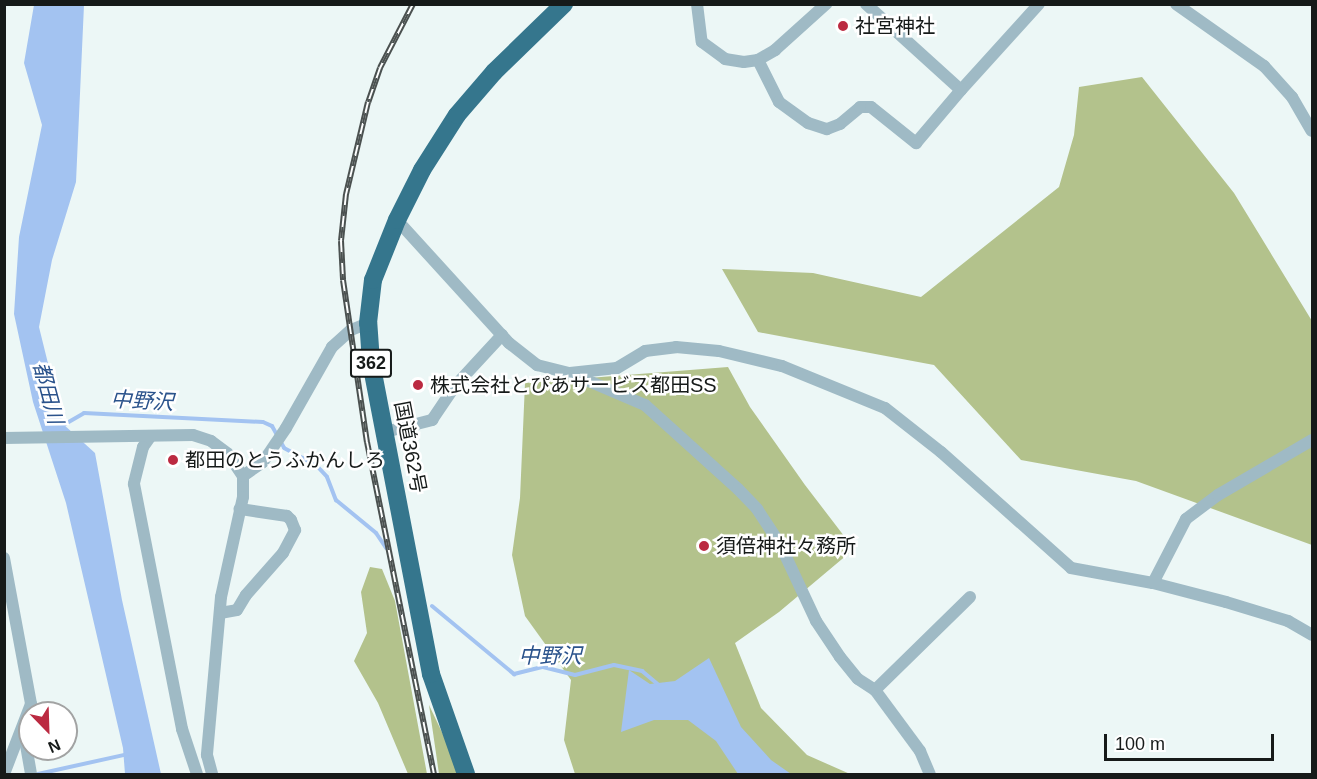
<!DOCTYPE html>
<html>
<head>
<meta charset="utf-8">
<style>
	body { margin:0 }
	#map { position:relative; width:1317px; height:779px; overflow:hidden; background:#ecf7f6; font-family:Helvetica,"Noto Sans JP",sans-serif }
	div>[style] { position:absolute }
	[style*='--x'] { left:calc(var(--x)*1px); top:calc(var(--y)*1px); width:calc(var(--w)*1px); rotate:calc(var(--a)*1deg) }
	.forest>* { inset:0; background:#b3c28c }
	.water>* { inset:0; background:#a3c3f1 }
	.stream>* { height:4px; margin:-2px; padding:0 2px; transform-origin:2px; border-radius:2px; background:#a3c3f1 }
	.minor>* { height:12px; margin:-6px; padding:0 6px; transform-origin:6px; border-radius:6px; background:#9fbac5 }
	.highway>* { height:18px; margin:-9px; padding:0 9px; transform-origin:9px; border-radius:9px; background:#35768d }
	.rail>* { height:6px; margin-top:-3px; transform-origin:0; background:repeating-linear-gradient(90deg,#fff 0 11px,#4b5150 0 22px); box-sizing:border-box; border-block:2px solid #4b5150 }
	.dots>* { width:16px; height:16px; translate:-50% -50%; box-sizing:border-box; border:3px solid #fff; border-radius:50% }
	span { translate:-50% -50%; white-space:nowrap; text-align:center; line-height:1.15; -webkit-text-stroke:5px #fff; paint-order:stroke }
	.shield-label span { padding:2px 4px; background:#fff; border:2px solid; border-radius:4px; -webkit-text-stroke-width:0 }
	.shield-label { font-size:18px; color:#161a19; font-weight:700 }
	.poi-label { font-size:20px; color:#161a19 }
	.left { translate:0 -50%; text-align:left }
	.street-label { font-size:20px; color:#161a19 }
	.water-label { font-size:21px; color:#2b538c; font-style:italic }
	.frame { position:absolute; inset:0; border:6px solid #161a19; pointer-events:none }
	.north { position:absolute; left:18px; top:701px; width:60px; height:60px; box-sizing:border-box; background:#fff; border:2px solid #a2a3a3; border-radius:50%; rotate:157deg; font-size:16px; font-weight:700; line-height:24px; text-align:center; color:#161a19 }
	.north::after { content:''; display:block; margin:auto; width:21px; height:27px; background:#bb2a41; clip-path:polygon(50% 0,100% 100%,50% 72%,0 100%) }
	.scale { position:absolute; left:1104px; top:734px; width:170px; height:27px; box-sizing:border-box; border:3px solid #161a19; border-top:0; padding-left:8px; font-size:18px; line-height:21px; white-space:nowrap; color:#161a19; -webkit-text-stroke:4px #fff; paint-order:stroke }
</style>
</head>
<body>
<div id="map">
	<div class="forest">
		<i style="clip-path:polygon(1142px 77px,1234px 193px,1312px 321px,1312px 545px,1136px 481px,1021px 460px,934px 365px,758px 332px,722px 269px,813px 273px,921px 297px,1059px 187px,1074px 135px,1079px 87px)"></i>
		<i style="clip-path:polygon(728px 367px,750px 407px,805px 485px,854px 549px,779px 612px,735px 643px,761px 708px,807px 755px,850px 774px,575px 774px,564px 740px,571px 680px,525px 616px,512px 555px,520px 498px,525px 383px)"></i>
		<i style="clip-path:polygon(370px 567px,382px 569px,395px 601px,427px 774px,408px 774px,378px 703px,354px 661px,367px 633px,361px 592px)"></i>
		<i style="clip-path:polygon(429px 705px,450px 749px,459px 774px,439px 774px)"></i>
	</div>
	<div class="water">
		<i style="clip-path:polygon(34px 5px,84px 5px,76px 182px,52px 260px,39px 327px,63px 424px,95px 453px,122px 600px,161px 774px,125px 774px,123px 748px,66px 503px,33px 402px,14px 314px,19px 237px,42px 125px,24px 63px)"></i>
		<i style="clip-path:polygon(709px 658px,741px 727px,771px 760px,791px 774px,738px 774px,716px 741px,688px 720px,654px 720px,621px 732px,629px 670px,650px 684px,675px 681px)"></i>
	</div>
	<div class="stream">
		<i style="--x:60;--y:427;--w:28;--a:-30"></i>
		<i style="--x:84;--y:413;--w:179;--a:2.9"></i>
		<i style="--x:263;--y:422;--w:10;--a:24"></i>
		<i style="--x:272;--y:426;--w:25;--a:61"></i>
		<i style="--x:284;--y:448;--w:36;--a:28"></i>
		<i style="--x:316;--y:465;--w:16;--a:47"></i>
		<i style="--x:327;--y:477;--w:25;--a:69"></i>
		<i style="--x:336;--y:500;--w:52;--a:39.5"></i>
		<i style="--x:376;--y:533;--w:18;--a:56"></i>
		<i style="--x:432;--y:606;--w:107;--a:39.7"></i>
		<i style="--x:514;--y:674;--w:30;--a:-14"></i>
		<i style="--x:543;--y:667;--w:33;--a:14"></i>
		<i style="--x:575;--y:675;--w:40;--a:-14.4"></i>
		<i style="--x:614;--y:665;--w:29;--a:12"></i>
		<i style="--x:642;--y:671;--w:23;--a:40"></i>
		<i style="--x:38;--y:774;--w:92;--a:-12.5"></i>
	</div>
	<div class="minor">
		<i style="--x:697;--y:4;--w:38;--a:83"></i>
		<i style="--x:702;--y:42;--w:29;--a:36"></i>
		<i style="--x:725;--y:59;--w:19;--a:9"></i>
		<i style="--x:744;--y:62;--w:14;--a:-8"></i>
		<i style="--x:758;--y:60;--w:20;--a:-30"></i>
		<i style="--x:775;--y:50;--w:69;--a:-42"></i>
		<i style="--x:866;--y:4;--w:128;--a:42.2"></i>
		<i style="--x:961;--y:90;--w:116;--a:-47.8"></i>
		<i style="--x:1176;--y:4;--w:108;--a:35.2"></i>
		<i style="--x:1264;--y:66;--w:42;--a:47.9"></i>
		<i style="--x:1292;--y:97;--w:39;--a:60"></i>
		<i style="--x:758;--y:60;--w:47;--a:63.4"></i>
		<i style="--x:779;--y:102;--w:36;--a:36"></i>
		<i style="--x:808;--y:123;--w:20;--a:18"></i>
		<i style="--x:827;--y:129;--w:14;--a:-21"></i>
		<i style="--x:840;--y:124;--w:26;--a:-40"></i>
		<i style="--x:860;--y:107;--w:11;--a:0"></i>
		<i style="--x:871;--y:107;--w:58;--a:38.7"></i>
		<i style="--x:916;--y:143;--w:70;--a:-49.7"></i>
		<i style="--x:397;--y:220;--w:166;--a:47.7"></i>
		<i style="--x:509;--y:343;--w:36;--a:38"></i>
		<i style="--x:537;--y:365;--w:34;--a:14"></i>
		<i style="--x:570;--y:373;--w:82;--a:23.1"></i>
		<i style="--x:645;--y:405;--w:125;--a:42.1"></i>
		<i style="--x:738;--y:489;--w:28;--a:46"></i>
		<i style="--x:757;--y:509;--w:42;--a:56.7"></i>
		<i style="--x:780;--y:544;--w:85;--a:64.9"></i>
		<i style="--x:816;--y:621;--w:43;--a:56.3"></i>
		<i style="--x:840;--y:657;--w:28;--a:51"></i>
		<i style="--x:858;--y:679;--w:20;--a:33"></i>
		<i style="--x:875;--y:690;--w:76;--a:53.6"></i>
		<i style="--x:920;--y:751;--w:25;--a:67"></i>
		<i style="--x:570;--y:373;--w:47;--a:-6.1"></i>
		<i style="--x:617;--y:368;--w:33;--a:-31"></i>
		<i style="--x:645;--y:351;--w:31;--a:-7"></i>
		<i style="--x:676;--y:347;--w:43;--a:5.3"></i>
		<i style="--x:719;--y:351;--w:65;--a:13.4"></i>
		<i style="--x:782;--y:366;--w:111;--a:22.2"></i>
		<i style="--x:885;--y:408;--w:71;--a:38.2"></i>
		<i style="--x:941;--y:452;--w:174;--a:41.7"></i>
		<i style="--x:1071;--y:568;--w:83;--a:10.4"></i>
		<i style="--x:1153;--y:583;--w:75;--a:14.6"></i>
		<i style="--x:1226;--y:602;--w:65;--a:17"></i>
		<i style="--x:1288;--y:621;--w:28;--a:30"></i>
		<i style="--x:385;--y:432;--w:49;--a:-14.3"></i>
		<i style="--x:432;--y:420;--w:40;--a:-56"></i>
		<i style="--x:454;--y:387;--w:71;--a:-47.3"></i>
		<i style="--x:150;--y:437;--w:12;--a:125"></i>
		<i style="--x:143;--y:447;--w:38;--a:104"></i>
		<i style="--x:134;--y:484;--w:250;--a:78.9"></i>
		<i style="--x:182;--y:729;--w:47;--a:71.6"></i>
		<i style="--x:4;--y:438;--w:189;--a:-0.9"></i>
		<i style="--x:193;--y:435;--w:19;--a:18"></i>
		<i style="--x:211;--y:441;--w:21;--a:37"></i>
		<i style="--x:228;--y:454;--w:27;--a:56"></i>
		<i style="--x:243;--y:476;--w:21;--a:90"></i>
		<i style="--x:243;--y:497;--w:102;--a:102.4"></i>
		<i style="--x:221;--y:597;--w:159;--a:95.1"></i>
		<i style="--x:207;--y:755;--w:20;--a:75"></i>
		<i style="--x:243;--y:476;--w:24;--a:-35"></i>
		<i style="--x:263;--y:462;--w:41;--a:-55.9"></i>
		<i style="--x:286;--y:428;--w:93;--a:-60.4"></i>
		<i style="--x:332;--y:347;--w:25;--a:-42"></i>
		<i style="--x:351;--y:330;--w:18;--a:-22"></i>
		<i style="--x:4;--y:558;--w:148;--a:79.5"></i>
		<i style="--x:31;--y:704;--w:75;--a:111.1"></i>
		<i style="--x:1153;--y:583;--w:72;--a:-62.7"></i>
		<i style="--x:1186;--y:519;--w:40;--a:-37"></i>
		<i style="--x:1218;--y:495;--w:109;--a:-30.3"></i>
		<i style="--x:220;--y:613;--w:17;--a:-10"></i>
		<i style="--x:237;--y:610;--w:17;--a:-59"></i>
		<i style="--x:246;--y:595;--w:56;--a:-48.6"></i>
		<i style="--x:283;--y:553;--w:26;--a:-62"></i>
		<i style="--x:295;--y:530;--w:11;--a:-112"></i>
		<i style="--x:291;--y:520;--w:6;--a:-135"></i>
		<i style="--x:287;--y:516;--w:48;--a:-171.5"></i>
		<i style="--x:875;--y:690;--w:133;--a:-44.4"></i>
		<i style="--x:23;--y:728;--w:47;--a:80.1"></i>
	</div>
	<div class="highway">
		<i style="--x:466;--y:774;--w:106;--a:-109.3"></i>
		<i style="--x:431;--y:674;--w:318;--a:-100.9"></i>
		<i style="--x:371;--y:362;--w:39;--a:-94"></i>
		<i style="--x:368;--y:323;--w:43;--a:-83.4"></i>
		<i style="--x:373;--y:280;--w:65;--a:-68.2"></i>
		<i style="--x:397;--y:220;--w:56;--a:-63.4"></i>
		<i style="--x:422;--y:170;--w:65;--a:-57.5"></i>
		<i style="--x:457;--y:115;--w:57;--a:-49.3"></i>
		<i style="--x:494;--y:72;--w:98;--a:-44.2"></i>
	</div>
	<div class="rail">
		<i style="--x:413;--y:4;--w:72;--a:117.3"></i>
		<i style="--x:380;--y:68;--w:36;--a:109"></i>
		<i style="--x:368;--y:102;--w:95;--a:103.4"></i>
		<i style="--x:346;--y:194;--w:47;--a:96.1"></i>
		<i style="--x:341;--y:241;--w:39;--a:87"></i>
		<i style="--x:343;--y:280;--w:164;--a:81.6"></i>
		<i style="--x:367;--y:442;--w:339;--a:78.6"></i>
	</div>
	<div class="dots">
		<i style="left:843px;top:26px;background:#bb2a41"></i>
		<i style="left:418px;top:385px;background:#bb2a41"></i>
		<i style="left:173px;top:460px;background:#bb2a41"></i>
		<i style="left:704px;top:546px;background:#bb2a41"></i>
	</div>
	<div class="shield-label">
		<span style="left:371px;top:363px">362</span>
	</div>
	<div class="poi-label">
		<span class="left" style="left:855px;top:26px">社宮神社</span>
		<span class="left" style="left:430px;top:385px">株式会社とぴあサービス都田SS</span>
		<span class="left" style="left:185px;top:460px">都田のとうふかんしろ</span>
		<span class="left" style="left:716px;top:546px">須倍神社々務所</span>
	</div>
	<div class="street-label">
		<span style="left:410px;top:447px;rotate:79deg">国道362号</span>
	</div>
	<div class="water-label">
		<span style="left:48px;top:393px;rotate:75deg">都田川</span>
		<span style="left:142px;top:401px;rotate:3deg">中野沢</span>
		<span style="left:550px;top:656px">中野沢</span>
	</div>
	<div class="frame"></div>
	<div class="north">N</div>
	<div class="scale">100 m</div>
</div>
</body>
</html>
